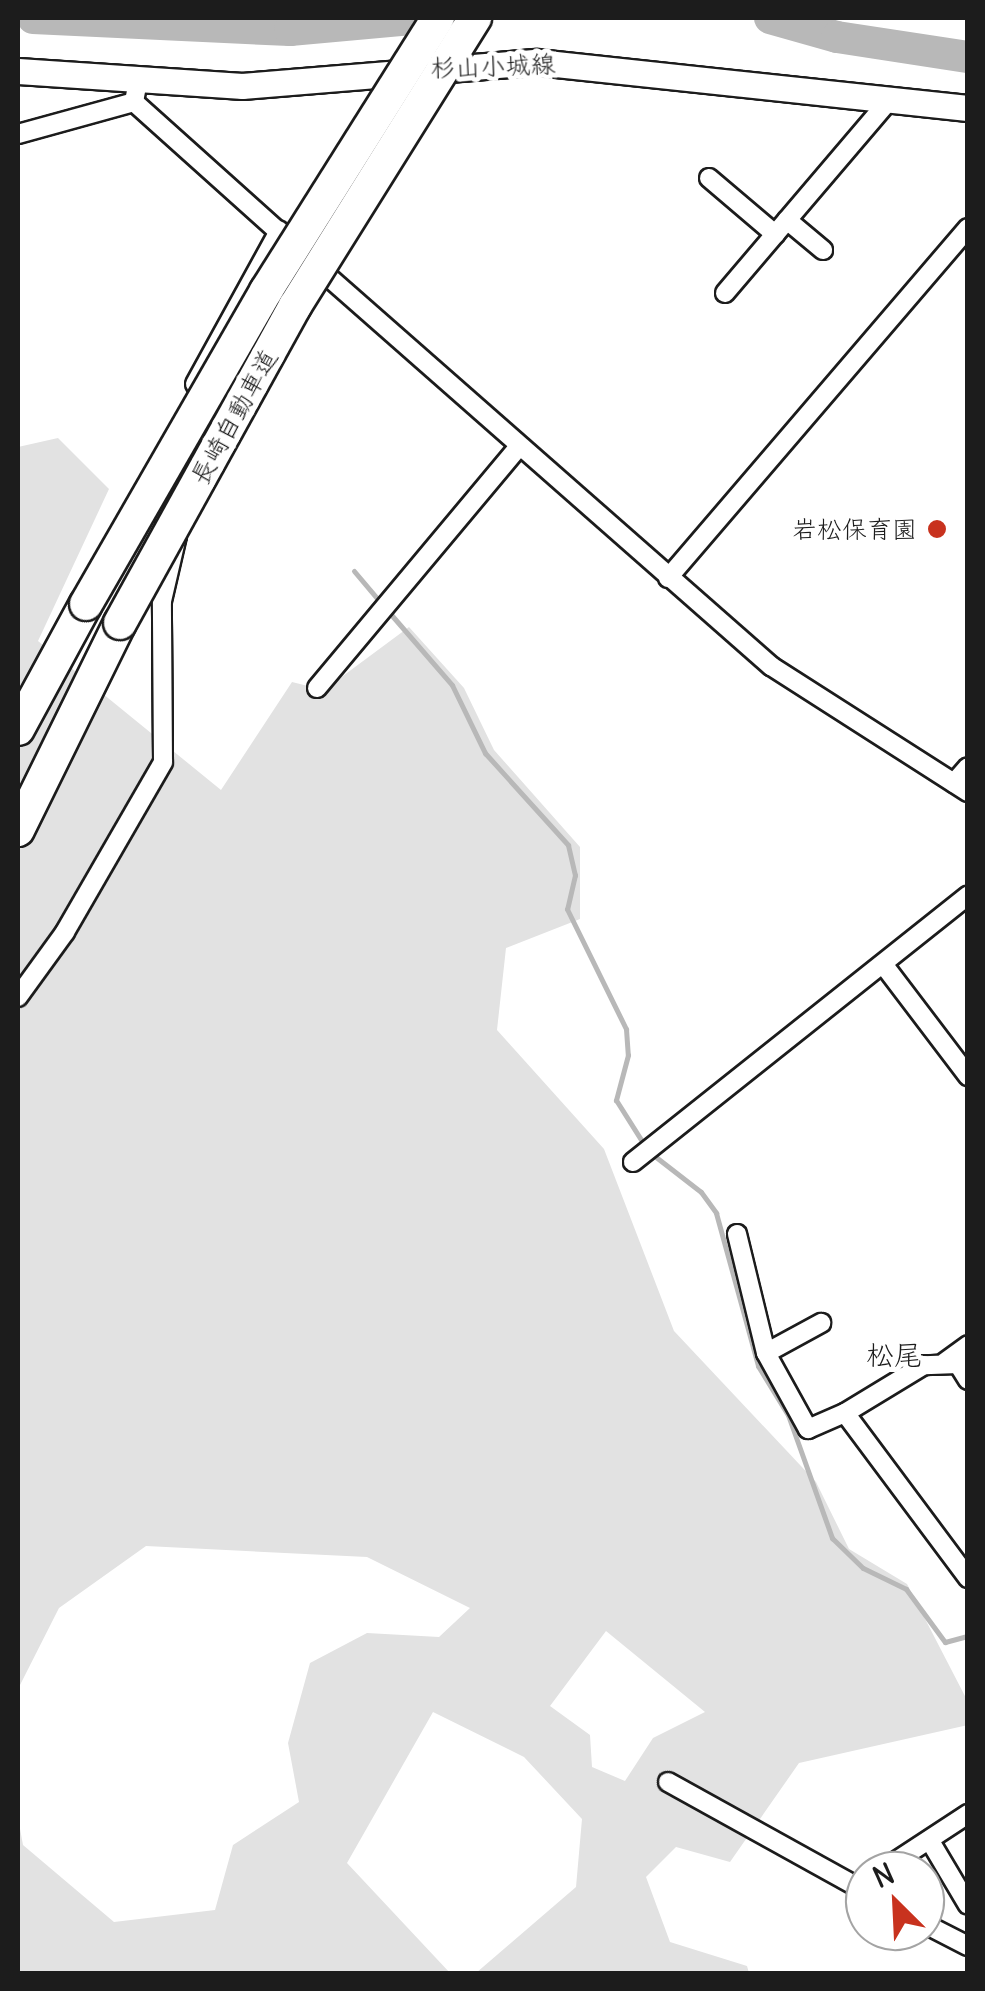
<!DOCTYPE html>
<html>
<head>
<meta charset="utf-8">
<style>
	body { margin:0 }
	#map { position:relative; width:985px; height:1991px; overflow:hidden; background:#fff; font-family:Delius,"Klee One",sans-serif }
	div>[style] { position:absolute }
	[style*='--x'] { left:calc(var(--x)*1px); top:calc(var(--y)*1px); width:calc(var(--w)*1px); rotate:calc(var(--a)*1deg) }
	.green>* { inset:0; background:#e2e2e2 }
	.stream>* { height:5px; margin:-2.5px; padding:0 2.5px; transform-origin:2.5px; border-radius:2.5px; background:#b8b8b8 }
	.river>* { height:32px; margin:-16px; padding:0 16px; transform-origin:16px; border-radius:16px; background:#b8b8b8 }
	.roads { filter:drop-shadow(2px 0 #1c1c1c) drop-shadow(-2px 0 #1c1c1c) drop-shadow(0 2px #1c1c1c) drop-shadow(0 -2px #1c1c1c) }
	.minor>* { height:18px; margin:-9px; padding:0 9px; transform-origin:9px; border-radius:9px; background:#fff }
	.secondary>* { height:25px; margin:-12.5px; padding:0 12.5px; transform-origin:12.5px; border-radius:12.5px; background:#fff }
	.motorway>* { height:32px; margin:-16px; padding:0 16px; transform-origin:16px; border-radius:16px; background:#fff }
	.bridges { filter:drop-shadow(2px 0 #1c1c1c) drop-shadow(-2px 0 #1c1c1c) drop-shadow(0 2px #1c1c1c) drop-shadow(0 -2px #1c1c1c) }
	.motorway-bridge>* { height:32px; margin:-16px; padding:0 16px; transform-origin:16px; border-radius:16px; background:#fff }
	.dots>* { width:28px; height:28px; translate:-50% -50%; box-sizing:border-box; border:5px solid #fff; border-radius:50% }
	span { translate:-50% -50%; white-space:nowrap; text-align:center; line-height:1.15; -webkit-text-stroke:10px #fff; paint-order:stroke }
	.street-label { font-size:25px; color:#1c1c1c }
	.poi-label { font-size:25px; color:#1c1c1c }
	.right { translate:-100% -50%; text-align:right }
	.neighbourhood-label { font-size:28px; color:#1c1c1c }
	.frame { position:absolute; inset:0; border:20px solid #1c1c1c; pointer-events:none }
	.north { position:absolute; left:845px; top:1851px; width:100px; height:100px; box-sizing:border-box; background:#fff; border:2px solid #a4a4a4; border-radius:50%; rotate:336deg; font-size:28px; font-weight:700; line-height:40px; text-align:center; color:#1c1c1c }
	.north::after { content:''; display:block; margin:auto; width:35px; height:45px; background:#c8321e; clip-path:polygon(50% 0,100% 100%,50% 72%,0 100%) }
</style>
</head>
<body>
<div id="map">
	<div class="green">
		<i style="clip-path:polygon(evenodd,58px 438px,109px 489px,38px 641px,221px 790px,292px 682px,324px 690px,409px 627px,464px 688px,494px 750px,580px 847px,580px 919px,506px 948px,497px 1030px,604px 1149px,674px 1331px,816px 1482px,849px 1549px,907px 1584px,967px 1700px,968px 1725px,799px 1763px,730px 1862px,676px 1847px,646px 1877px,670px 1942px,747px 1966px,749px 1973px,476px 1973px,576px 1887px,582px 1819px,524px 1757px,433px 1712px,347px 1863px,450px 1973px,18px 1973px,18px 1818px,23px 1845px,114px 1922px,215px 1910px,233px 1845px,299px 1802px,288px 1743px,310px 1663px,367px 1633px,439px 1637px,470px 1608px,367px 1557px,146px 1546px,59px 1608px,18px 1689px,18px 447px,58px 438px,606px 1631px,705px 1712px,653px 1738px,625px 1781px,592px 1767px,590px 1735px,550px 1706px,606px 1631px)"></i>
	</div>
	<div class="stream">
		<i style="--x:354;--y:571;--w:42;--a:49.8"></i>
		<i style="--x:388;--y:611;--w:98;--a:49.1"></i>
		<i style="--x:452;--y:685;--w:76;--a:64.1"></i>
		<i style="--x:485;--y:753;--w:124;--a:47.9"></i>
		<i style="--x:568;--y:845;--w:31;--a:77"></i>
		<i style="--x:575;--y:875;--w:35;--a:103"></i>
		<i style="--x:567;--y:909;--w:134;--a:63.8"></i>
		<i style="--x:626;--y:1029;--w:26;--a:86"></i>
		<i style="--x:628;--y:1055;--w:47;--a:104.9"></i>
		<i style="--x:616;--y:1100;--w:54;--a:57.8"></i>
		<i style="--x:652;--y:1154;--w:62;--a:37.8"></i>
		<i style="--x:701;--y:1192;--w:26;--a:54"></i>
		<i style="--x:716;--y:1213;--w:159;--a:74.6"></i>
		<i style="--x:758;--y:1366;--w:57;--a:58.5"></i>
		<i style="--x:788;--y:1415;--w:131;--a:70.3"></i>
		<i style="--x:832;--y:1538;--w:43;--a:44.1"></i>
		<i style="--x:863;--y:1568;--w:48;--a:26"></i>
		<i style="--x:906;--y:1589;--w:66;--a:53.7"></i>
		<i style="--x:945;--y:1642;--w:24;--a:-15"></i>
	</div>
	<div class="river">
		<i style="--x:33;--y:18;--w:257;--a:2.7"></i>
		<i style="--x:290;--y:30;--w:133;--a:-5.2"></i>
		<i style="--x:770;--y:18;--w:70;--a:15.8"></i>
		<i style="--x:837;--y:37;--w:133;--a:8.7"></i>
	</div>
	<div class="roads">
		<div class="minor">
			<i style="--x:138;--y:81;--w:21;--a:101"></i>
			<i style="--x:134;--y:102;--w:219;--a:41.9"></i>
			<i style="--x:18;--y:134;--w:120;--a:-15.4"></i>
			<i style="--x:709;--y:178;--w:87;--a:40.3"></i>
			<i style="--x:787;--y:220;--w:47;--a:39.8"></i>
			<i style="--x:316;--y:266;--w:606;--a:41.32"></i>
			<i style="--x:771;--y:666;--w:234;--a:32.6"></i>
			<i style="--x:725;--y:293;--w:255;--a:-49.6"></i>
			<i style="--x:195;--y:384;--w:175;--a:-61.2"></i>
			<i style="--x:668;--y:578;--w:461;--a:-49.4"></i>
			<i style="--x:317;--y:688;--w:313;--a:-50.1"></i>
			<i style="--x:954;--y:783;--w:21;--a:-49"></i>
			<i style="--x:883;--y:964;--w:141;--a:52.8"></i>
			<i style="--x:18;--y:997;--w:80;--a:-54.1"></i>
			<i style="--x:65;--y:932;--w:196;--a:-60"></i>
			<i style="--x:163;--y:762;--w:161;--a:-90.4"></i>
			<i style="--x:162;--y:601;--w:67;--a:-77"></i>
			<i style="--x:177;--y:536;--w:52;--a:-124"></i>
			<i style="--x:633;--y:1162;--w:428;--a:-38.5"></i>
			<i style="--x:737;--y:1234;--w:122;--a:76.3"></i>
			<i style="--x:766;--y:1353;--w:87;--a:61.1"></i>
			<i style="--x:808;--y:1429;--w:40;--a:-23.4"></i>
			<i style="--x:766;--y:1353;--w:63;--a:-28.6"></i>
			<i style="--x:945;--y:1362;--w:29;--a:-36"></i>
			<i style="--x:968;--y:1380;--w:19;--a:-122"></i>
			<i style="--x:958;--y:1364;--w:34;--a:178"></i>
			<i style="--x:924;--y:1365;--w:92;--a:148.7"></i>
			<i style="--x:845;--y:1413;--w:206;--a:53.3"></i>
			<i style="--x:668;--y:1782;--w:225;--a:29"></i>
			<i style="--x:930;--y:1841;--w:74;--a:59.3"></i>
			<i style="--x:881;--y:1871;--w:104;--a:-33.2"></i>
			<i style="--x:925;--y:1924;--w:48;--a:27.1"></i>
		</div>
		<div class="secondary">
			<i style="--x:18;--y:71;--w:225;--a:3.8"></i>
			<i style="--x:242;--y:86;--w:296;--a:-4.7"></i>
			<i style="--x:537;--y:62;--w:433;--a:6.1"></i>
		</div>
		<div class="motorway">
			<i style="--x:18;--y:729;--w:142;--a:-61.5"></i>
			<i style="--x:18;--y:830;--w:231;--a:-63.8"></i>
		</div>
	</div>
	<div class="bridges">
		<div class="motorway-bridge">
			<i style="--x:86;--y:604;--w:361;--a:-60.1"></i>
			<i style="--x:266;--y:291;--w:323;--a:-57.8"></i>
			<i style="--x:120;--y:623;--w:362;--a:-61.1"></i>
			<i style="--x:295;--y:306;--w:340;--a:-58"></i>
		</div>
	</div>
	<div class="dots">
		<i style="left:937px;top:529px;background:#c8321e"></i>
	</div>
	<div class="street-label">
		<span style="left:493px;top:66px;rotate:-2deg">杉山小城線</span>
		<span style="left:234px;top:417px;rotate:-61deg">長崎自動車道</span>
	</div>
	<div class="poi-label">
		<span class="right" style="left:917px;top:529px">岩松保育園</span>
	</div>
	<div class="neighbourhood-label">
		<span style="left:894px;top:1355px">松尾</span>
	</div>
	<div class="frame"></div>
	<div class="north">N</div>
</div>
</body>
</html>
